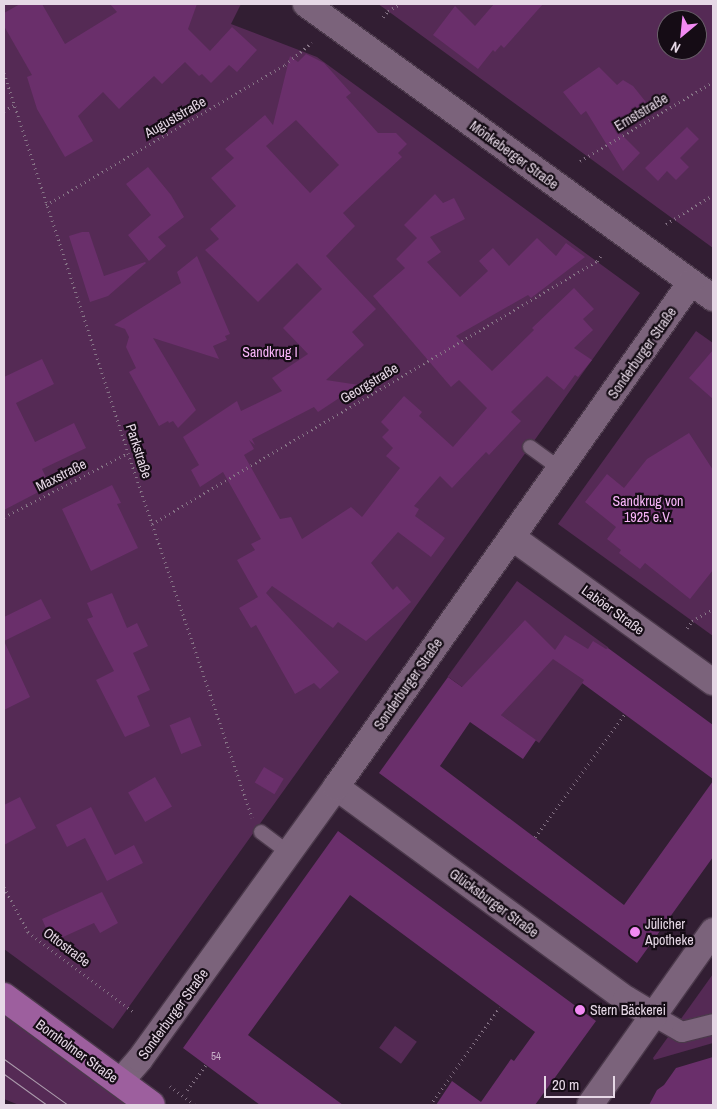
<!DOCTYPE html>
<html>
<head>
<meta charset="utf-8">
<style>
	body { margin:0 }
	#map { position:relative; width:717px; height:1109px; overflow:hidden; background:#321e33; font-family:"Archivo Narrow",sans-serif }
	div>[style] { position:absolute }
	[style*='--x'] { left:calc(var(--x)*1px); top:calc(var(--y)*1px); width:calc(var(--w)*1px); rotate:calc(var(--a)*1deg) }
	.green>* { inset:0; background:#552a55; transform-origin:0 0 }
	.building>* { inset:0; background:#6a2f6b; transform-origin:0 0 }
	.path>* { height:3px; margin-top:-1.5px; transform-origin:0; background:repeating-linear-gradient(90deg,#867486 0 1px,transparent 0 5px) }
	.roads { filter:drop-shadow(1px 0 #4b394b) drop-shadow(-1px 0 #4b394b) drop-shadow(0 1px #4b394b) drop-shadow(0 -1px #4b394b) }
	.service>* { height:14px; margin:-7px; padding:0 7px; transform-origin:7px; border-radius:7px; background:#7b637b }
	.pedestrian>* { height:20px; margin:-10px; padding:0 10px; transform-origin:10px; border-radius:10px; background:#7b637b }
	.minor>* { height:26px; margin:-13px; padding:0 13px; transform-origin:13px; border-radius:13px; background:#7b637b }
	.primary>* { height:28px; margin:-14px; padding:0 14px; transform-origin:14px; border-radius:14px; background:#9d5f9e }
	.tram>* { height:1px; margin:-0.5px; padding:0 0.5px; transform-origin:0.5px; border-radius:0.5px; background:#ab9bac }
	.dots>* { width:14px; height:14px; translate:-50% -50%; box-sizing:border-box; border:2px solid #150c15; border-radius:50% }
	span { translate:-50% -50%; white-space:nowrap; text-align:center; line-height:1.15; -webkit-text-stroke:4.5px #150c15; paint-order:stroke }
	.number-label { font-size:11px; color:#c7aec7 }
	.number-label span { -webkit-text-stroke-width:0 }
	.street-label { font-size:14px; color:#e6d8e6 }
	.park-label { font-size:14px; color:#fab6fa }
	.poi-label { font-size:14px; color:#e6d8e6 }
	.left { translate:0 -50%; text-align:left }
	.frame { position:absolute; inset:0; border:5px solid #e6d8e6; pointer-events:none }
	.north { position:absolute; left:657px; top:10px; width:50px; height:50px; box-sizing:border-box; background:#150c15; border:1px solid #695e69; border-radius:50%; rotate:208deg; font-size:14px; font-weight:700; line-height:20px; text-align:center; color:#e6d8e6 }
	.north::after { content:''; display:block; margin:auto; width:18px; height:22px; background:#f28af3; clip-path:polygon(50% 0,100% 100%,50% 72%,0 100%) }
	.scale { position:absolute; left:544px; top:1076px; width:71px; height:22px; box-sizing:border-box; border:2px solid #e6d8e6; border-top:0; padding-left:6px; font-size:15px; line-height:18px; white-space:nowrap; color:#e6d8e6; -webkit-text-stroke:4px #150c15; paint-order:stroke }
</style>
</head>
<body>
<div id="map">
	<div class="green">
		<i style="clip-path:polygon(4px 4px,241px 4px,231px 24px,317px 57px,640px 293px,113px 1029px,4px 949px)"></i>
		<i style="clip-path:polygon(evenodd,378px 4px,713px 4px,713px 248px,388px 11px,378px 4px,667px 20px,697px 20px,697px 50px,667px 50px,667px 20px)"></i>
		<i style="clip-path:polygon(696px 331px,713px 343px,713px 636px,558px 524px)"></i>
		<i style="left:517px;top:581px;width:113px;height:118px;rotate:36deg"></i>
		<i style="clip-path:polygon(713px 974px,713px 1043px,654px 1060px,653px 1058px)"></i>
		<i style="clip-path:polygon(4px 1012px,130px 1105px,19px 1105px,4px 1099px)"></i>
		<i style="left:395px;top:1026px;width:27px;height:27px;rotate:36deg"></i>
	</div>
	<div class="building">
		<i style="clip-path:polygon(20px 4px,42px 4px,65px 44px,117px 12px,110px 4px,197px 4px,188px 29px,210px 51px,232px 27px,257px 50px,237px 72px,229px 65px,211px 83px,202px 74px,199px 76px,185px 62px,162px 84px,154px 76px,119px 109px,103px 92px,78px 116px,93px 141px,65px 157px,37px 109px,27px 77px,32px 75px,4px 26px,4px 13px)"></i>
		<i style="clip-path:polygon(494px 4px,543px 4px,504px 48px,501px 45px,495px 52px,493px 50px,478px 69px,433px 35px,455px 6px,475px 26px)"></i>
		<i style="clip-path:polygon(evenodd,306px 54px,324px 63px,351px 93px,346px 97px,378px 133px,396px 133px,407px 144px,398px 153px,402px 157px,343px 213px,355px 226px,326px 256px,376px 309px,352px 332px,364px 345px,326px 380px,359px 385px,318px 412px,314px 407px,252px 439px,255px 445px,249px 440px,254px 449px,244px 455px,280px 519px,291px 517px,302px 539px,351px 507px,362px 517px,400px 468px,386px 456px,393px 448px,382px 437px,389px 430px,381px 422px,404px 396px,422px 412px,419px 416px,453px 447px,487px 408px,459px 380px,451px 387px,373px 296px,405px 268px,396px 259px,417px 238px,404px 225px,435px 194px,443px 203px,454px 198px,465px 219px,430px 237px,441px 252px,427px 262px,460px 297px,488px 271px,479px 261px,493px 248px,509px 266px,537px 238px,556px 256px,566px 243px,585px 257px,531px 298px,528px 295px,456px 336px,492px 371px,534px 330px,532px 328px,574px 288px,594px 309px,583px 319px,593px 330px,574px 348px,592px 360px,578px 377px,575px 375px,564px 390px,547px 376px,511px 412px,521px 421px,489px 455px,486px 452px,452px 488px,440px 476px,414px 506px,419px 509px,415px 516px,445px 538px,431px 557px,398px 532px,371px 563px,393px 590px,397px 586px,411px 602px,366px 641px,338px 622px,333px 628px,272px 586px,266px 593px,339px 672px,320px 689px,314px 683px,295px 694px,256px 625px,251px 628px,239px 608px,258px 597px,237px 560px,255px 550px,251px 544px,261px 539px,223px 472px,200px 487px,191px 470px,199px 465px,183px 437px,237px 401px,241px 411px,282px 391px,272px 378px,308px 354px,283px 328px,322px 289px,297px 263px,258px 302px,205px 250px,219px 239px,210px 229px,236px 206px,211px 178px,234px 158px,225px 149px,265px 115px,273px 125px,290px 56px,298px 62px,306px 54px,296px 120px,339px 165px,310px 193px,266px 146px,296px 120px)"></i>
		<i style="clip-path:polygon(599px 67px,617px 85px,623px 80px,633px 86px,654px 112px,620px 133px,640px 153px,623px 171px,586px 111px,581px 115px,563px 92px)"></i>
		<i style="clip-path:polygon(687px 127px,699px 139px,680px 158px,689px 167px,676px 180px,667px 171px,658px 181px,645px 168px)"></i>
		<i style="clip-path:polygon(148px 167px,171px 195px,184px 217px,158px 237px,166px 246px,149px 261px,128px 235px,151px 215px,126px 184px)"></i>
		<i style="clip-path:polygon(82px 232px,89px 232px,104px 276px,145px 262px,146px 263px,108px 296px,90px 302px,69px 236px)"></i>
		<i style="clip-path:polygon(197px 256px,230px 334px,225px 336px,227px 340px,213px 346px,219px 359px,153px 338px,196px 410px,178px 428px,173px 421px,169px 423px,168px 421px,159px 426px,129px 372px,136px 368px,126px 347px,129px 337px,125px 329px,114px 325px,181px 283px,177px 272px)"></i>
		<i style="clip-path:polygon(713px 350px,713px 399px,689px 378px)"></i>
		<i style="clip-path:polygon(42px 359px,54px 384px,16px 403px,35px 442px,74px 423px,86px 448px,42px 469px,50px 486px,4px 510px,4px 377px)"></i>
		<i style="clip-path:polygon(689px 433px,713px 470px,713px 570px,690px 599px,645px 563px,640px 569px,619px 553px,621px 550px,607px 539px,616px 527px,585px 502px,607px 474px,624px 488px,647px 459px)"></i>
		<i style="clip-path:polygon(112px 485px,121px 503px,117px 504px,138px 548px,91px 571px,62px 509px)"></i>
		<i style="clip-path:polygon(112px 593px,127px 628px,137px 623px,148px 646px,133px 653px,150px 690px,137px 696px,150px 726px,125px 737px,96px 680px,114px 671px,87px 619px,93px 617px,87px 603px)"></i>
		<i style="clip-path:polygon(41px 599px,51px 618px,4px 641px,30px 697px,4px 710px,4px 617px)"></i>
		<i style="clip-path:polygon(525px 620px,555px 650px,565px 635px,588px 649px,593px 641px,606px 649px,608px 648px,713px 725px,713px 779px,582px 683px,584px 680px,553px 659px,501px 715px,536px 740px,523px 759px,470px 722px,440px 766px,624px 905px,713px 781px,713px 857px,637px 963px,379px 773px,448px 677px,462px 687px)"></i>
		<i style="left:190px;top:717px;width:31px;height:22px;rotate:68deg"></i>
		<i style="left:264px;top:767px;width:23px;height:18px;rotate:31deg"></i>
		<i style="left:155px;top:777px;width:34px;height:31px;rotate:60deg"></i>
		<i style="clip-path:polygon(20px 797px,36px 828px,4px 845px,4px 805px)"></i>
		<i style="clip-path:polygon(91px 807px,115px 855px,134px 845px,143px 863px,107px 881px,85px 838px,67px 847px,56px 825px)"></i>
		<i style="clip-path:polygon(338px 831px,596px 1021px,535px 1105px,436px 1105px,452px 1081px,481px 1102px,511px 1059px,514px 1061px,535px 1032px,350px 895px,248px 1035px,343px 1105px,260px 1105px,183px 1048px)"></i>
		<i style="clip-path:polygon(102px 892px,118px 923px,100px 933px,94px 923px,52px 942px,42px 919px)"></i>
		<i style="clip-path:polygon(713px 1057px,713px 1105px,649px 1105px,657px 1090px,664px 1085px,676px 1068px)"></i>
	</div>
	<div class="path">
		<i style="--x:383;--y:17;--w:8;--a:-50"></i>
		<i style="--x:388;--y:11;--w:14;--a:-30"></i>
		<i style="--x:4;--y:73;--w:400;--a:71.9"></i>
		<i style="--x:128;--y:453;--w:385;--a:71.2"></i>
		<i style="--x:4;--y:111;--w:12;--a:-31"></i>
		<i style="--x:580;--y:161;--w:155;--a:-30.7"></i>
		<i style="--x:46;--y:205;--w:277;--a:-30.4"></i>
		<i style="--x:285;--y:65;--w:35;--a:-40"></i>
		<i style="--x:666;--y:224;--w:55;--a:-31.7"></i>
		<i style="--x:4;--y:517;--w:140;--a:-27.3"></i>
		<i style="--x:152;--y:524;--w:517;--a:-30.58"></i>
		<i style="--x:597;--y:261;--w:9;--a:-54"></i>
		<i style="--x:687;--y:628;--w:9;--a:-54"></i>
		<i style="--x:692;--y:621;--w:24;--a:-30"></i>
		<i style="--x:535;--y:837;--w:152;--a:-53.8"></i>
		<i style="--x:4;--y:887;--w:51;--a:61.9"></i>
		<i style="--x:28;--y:932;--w:131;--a:37"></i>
		<i style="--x:170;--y:1086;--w:31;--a:37"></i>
		<i style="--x:187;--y:1090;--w:31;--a:-53"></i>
		<i style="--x:430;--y:1105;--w:120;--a:-54.5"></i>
	</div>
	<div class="roads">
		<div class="service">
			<i style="--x:530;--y:447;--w:37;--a:36"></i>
			<i style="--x:261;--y:832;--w:34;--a:37"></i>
		</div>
		<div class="pedestrian">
			<i style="--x:654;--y:1016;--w:32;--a:30"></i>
			<i style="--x:682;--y:1032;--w:32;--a:-14"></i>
		</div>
		<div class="minor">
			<i style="--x:306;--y:4;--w:502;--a:35.84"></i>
			<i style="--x:513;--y:538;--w:246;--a:35.8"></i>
			<i style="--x:336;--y:787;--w:359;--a:36.2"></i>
			<i style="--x:626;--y:999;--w:33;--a:31"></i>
			<i style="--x:120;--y:1082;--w:30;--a:-49"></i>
			<i style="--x:140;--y:1059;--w:335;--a:-54.2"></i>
			<i style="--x:336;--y:787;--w:617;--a:-54.89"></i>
			<i style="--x:590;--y:1105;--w:213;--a:-54.7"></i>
		</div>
		<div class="primary">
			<i style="--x:4;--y:997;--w:182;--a:36.3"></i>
		</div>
	</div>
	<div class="tram">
		<i style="--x:4;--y:1059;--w:79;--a:35.7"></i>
		<i style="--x:4;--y:1074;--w:53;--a:35.8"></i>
	</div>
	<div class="dots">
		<i style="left:635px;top:932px;background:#f28af3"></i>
		<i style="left:580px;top:1010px;background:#f28af3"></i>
	</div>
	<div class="number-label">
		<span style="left:216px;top:1056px">54</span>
	</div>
	<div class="street-label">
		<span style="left:641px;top:112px;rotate:-31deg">Ernststraße</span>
		<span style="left:175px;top:117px;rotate:-30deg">Auguststraße</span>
		<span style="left:514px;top:155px;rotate:36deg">Mönkeberger Straße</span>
		<span style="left:642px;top:353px;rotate:-55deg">Sonderburger Straße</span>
		<span style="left:369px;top:383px;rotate:-31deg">Georgstraße</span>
		<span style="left:139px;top:451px;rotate:72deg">Parkstraße</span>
		<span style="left:61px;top:475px;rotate:-27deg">Maxstraße</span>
		<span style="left:613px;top:610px;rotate:36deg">Laböer Straße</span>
		<span style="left:408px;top:684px;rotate:-55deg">Sonderburger Straße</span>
		<span style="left:494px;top:903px;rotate:36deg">Glücksburger Straße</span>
		<span style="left:67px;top:947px;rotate:37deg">Ottostraße</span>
		<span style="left:173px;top:1014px;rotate:-54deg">Sonderburger Straße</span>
		<span style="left:77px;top:1051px;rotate:36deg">Bornholmer Straße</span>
	</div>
	<div class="park-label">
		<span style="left:270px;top:352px">Sandkrug I</span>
		<span style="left:648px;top:509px">Sandkrug von<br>1925 e.V.</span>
	</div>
	<div class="poi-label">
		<span class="left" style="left:645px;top:932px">Jülicher<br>Apotheke</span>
		<span class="left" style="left:590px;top:1010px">Stern Bäckerei</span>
	</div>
	<div class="frame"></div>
	<div class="north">N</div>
	<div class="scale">20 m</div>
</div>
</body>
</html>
